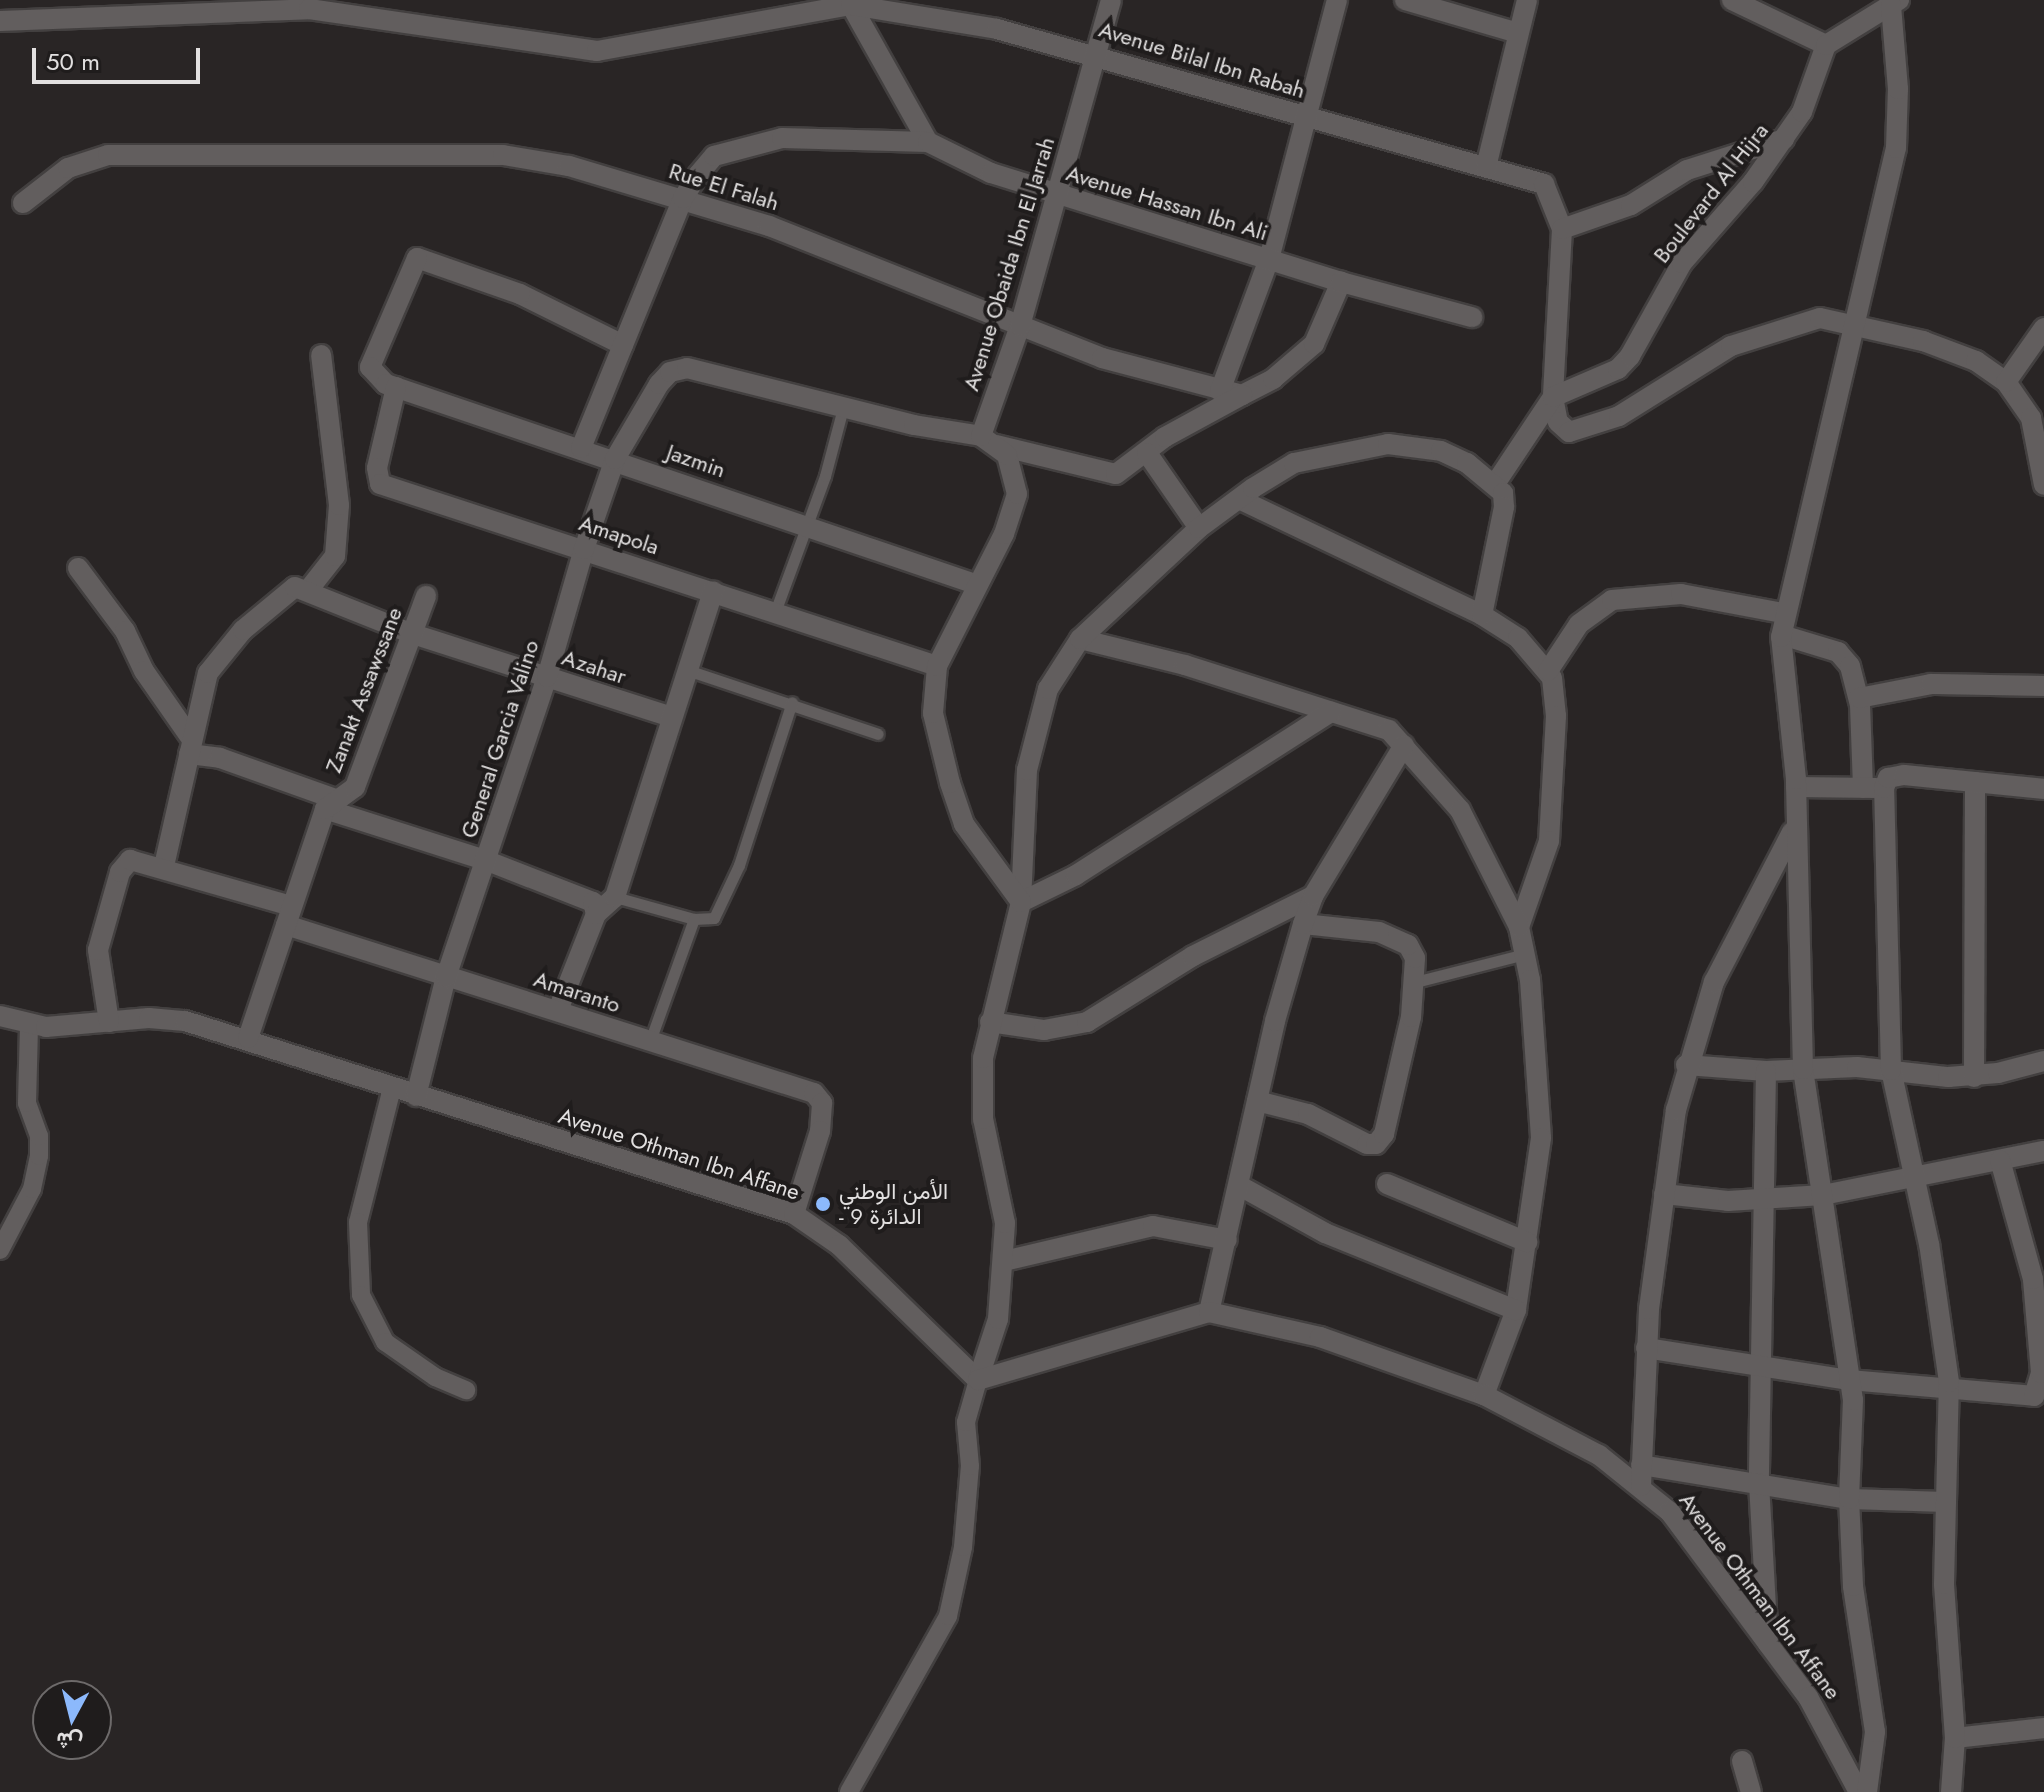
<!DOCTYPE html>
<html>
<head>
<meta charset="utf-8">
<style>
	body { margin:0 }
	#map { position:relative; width:2044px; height:1792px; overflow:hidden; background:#292525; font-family:Jost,Vazirmatn,sans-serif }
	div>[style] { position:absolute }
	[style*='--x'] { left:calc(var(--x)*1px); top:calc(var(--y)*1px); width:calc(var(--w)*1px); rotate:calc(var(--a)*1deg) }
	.roads { filter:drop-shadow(2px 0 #434040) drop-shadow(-2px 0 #434040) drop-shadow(0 2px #434040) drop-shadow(0 -2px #434040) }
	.service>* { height:11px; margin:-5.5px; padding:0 5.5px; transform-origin:5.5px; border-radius:5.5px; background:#625e5e }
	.pedestrian>* { height:18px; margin:-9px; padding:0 9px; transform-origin:9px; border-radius:9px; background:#625e5e }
	.minor>* { height:20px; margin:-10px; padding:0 10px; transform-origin:10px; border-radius:10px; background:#625e5e }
	.dots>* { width:22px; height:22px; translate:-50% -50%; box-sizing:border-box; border:4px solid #1f1c1c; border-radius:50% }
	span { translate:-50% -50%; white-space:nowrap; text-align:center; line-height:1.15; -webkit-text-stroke:8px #1f1c1c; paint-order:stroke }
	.street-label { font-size:22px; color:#e2e0e0 }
	.poi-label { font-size:22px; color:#e2e0e0 }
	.left { translate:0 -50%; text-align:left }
	.north { position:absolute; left:32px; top:1680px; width:80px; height:80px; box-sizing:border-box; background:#1f1c1c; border:2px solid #6d6a6a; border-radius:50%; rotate:187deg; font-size:22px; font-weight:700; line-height:32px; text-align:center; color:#e2e0e0 }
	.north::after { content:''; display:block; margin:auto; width:28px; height:36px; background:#8cb9fc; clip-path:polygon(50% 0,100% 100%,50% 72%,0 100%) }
	.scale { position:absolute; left:32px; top:48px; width:168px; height:36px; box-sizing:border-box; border:4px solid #e2e0e0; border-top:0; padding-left:10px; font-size:24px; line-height:28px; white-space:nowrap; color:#e2e0e0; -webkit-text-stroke:6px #1f1c1c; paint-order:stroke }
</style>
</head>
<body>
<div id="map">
	<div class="roads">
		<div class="service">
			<i style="--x:775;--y:612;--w:145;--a:-69.8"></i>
			<i style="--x:825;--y:476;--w:70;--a:-75.2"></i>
			<i style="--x:687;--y:670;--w:201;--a:18.5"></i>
			<i style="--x:615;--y:897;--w:82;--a:15.6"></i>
			<i style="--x:694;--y:919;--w:20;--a:-3"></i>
			<i style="--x:714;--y:918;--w:59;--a:-64.7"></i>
			<i style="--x:739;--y:865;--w:171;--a:-72"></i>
			<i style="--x:1415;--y:982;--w:114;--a:-14.3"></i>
			<i style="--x:650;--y:1041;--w:130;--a:-70.2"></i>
		</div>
		<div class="pedestrian">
			<i style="--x:392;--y:1088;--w:138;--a:104.2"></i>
			<i style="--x:358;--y:1222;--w:73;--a:87.6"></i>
			<i style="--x:361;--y:1295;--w:53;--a:62.9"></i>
			<i style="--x:385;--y:1342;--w:61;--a:35"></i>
			<i style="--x:435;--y:1377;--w:34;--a:23"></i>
			<i style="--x:0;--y:1250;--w:69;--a:-62.3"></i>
			<i style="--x:32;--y:1189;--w:34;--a:-78"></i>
			<i style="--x:39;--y:1156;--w:20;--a:-90"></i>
			<i style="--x:39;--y:1136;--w:35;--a:-110"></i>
			<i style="--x:27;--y:1103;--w:79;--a:-88.5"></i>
			<i style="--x:849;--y:1792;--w:202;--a:-60.6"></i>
			<i style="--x:948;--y:1616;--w:71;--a:-77.7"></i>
			<i style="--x:963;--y:1547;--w:81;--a:-85.1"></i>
			<i style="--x:970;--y:1466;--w:44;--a:-95.2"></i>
			<i style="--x:966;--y:1422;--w:44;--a:-74.1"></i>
		</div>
		<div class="minor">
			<i style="--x:1405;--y:0;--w:118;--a:16.3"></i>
			<i style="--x:1732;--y:0;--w:104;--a:25.6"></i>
			<i style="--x:851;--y:5;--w:157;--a:60.7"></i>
			<i style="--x:0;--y:21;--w:309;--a:-2.2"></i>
			<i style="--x:309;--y:9;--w:291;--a:8.3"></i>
			<i style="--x:597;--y:51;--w:258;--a:-10.3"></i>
			<i style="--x:851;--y:5;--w:148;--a:9.3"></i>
			<i style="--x:997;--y:29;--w:569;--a:15.82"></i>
			<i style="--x:1544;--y:184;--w:48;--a:68.2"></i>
			<i style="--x:1562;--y:229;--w:168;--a:93.1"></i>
			<i style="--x:1553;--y:397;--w:25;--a:79"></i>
			<i style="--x:1558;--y:422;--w:15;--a:42"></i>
			<i style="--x:1569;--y:432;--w:52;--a:-17.7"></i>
			<i style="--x:1619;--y:416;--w:132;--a:-32"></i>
			<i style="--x:1731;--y:346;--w:93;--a:-17.5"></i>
			<i style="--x:1820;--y:318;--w:106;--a:12.6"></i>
			<i style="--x:1923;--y:341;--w:57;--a:20.7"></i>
			<i style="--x:1976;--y:361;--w:37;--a:35"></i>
			<i style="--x:2006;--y:382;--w:44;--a:55.2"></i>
			<i style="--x:2031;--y:418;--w:68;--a:79"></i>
			<i style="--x:1486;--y:167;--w:172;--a:-76.2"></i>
			<i style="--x:23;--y:203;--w:57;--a:-37.9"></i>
			<i style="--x:68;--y:168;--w:42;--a:-18"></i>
			<i style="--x:108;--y:155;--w:395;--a:0"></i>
			<i style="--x:503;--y:155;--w:67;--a:9.5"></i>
			<i style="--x:569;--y:166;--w:209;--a:16.7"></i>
			<i style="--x:769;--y:226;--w:358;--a:21.6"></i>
			<i style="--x:1102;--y:358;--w:145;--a:14.8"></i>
			<i style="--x:1242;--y:395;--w:35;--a:-27"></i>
			<i style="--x:1273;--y:379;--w:54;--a:-40.5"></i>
			<i style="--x:1314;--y:344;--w:68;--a:-66.5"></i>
			<i style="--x:1562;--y:229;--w:73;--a:-19.2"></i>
			<i style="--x:1631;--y:205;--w:66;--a:-32"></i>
			<i style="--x:1687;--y:170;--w:102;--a:-17.7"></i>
			<i style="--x:623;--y:345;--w:115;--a:-153.7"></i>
			<i style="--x:520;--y:294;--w:109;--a:-160.7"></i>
			<i style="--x:417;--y:258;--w:119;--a:113.3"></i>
			<i style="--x:370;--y:367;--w:23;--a:47"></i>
			<i style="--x:386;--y:384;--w:625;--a:18.75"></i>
			<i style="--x:2006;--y:382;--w:66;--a:-54.9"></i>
			<i style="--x:396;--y:387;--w:83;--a:103.2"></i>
			<i style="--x:377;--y:468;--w:16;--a:79"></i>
			<i style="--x:380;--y:484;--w:586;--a:18.09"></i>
			<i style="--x:1220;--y:391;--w:141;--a:-69.6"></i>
			<i style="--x:1269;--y:259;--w:268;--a:-75.3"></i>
			<i style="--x:996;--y:445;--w:123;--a:13.6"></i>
			<i style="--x:1116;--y:474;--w:61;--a:-37.1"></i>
			<i style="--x:1165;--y:437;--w:88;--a:-28.6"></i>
			<i style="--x:581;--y:448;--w:270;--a:-67.8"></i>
			<i style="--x:683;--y:198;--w:27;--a:-57"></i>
			<i style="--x:698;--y:175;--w:25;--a:-50"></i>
			<i style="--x:714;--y:156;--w:70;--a:-14.8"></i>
			<i style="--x:782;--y:138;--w:146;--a:1.6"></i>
			<i style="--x:928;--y:142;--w:70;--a:26.2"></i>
			<i style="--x:991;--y:173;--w:367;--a:17.3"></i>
			<i style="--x:1341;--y:282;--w:136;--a:15"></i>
			<i style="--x:1147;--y:453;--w:91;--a:55.3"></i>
			<i style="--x:1495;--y:484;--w:105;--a:-56.3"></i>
			<i style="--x:1553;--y:397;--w:71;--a:-23.3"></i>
			<i style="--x:1618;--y:369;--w:18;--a:-47"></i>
			<i style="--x:1630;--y:356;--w:107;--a:-60.8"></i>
			<i style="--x:1682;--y:263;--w:108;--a:-48.8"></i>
			<i style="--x:1753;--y:182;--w:85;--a:-55"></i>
			<i style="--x:1802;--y:112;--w:71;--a:-70.3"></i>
			<i style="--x:1826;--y:45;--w:86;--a:-31.7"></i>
			<i style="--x:1239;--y:499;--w:269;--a:25.5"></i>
			<i style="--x:1482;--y:615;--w:43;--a:32.6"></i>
			<i style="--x:1518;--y:638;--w:52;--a:49.6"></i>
			<i style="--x:1552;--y:678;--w:38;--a:84"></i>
			<i style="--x:1556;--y:716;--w:125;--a:93.2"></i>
			<i style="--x:1549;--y:841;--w:91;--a:109.2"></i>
			<i style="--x:1519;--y:927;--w:54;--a:78.3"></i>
			<i style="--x:1530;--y:980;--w:158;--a:86"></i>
			<i style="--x:1541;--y:1138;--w:174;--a:98.3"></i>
			<i style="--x:1516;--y:1310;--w:91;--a:110.6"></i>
			<i style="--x:78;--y:568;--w:79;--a:53.3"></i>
			<i style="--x:125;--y:631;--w:44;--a:64.6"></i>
			<i style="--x:144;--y:671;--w:80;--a:55.1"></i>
			<i style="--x:309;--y:589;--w:42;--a:-51.8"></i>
			<i style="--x:335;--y:556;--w:51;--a:-85.5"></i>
			<i style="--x:339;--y:505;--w:151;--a:-96.8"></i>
			<i style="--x:1782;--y:635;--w:59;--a:16.9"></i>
			<i style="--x:1838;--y:652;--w:18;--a:49"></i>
			<i style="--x:1850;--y:666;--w:40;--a:75.6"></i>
			<i style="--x:1860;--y:705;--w:83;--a:87.9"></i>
			<i style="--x:1080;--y:639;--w:108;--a:13.9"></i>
			<i style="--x:1185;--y:665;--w:214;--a:17.7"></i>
			<i style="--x:1389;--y:730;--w:107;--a:48.4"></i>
			<i style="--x:1460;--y:810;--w:131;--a:63.2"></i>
			<i style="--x:1548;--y:671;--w:56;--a:-56.6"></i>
			<i style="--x:1579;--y:624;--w:41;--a:-36"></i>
			<i style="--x:1612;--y:600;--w:69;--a:-5"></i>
			<i style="--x:1681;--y:594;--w:104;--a:10.6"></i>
			<i style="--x:1859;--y:698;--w:73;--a:-11"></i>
			<i style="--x:1931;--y:684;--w:113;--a:1"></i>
			<i style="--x:189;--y:754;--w:31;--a:7"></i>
			<i style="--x:220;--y:758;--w:125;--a:19.6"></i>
			<i style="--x:1796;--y:787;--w:80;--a:0.7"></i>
			<i style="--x:325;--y:809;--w:168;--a:17.7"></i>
			<i style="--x:485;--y:860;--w:116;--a:21.3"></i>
			<i style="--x:593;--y:902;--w:12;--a:76"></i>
			<i style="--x:596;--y:914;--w:103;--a:111.6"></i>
			<i style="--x:164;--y:866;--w:198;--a:-77.2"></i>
			<i style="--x:208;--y:673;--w:55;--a:-50.9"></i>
			<i style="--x:243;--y:630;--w:67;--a:-39.6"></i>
			<i style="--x:295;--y:587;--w:124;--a:21.8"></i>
			<i style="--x:410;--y:633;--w:275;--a:17.8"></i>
			<i style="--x:1021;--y:902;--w:132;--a:-87.4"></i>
			<i style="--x:1027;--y:770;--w:84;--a:-75.5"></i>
			<i style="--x:1048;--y:689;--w:59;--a:-57.4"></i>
			<i style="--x:1080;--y:639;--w:163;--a:-43"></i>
			<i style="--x:1199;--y:528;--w:67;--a:-36.5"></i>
			<i style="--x:1253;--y:488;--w:48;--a:-31.4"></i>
			<i style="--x:1294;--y:463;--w:96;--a:-11.4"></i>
			<i style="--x:1388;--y:444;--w:53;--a:7.5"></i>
			<i style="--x:1441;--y:451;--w:29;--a:25"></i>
			<i style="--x:1467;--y:463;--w:47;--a:39.8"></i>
			<i style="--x:1503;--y:493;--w:14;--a:86"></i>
			<i style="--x:1504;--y:507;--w:110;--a:101.5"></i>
			<i style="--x:1021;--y:902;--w:61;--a:-26.1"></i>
			<i style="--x:1076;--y:875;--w:303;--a:-32.6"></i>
			<i style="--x:596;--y:914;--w:25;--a:-42"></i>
			<i style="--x:615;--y:897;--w:321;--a:-72.2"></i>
			<i style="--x:286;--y:925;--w:554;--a:17.65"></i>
			<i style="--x:814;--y:1093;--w:13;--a:51"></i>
			<i style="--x:822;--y:1103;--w:28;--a:94"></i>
			<i style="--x:820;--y:1131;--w:87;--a:107.4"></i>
			<i style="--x:0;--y:1016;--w:47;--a:13.4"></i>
			<i style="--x:46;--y:1027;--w:103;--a:-5"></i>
			<i style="--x:149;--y:1018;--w:36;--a:5"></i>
			<i style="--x:185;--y:1021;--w:639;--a:17.58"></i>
			<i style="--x:794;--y:1214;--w:55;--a:34.6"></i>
			<i style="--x:839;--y:1245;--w:194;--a:44.2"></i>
			<i style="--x:109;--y:1022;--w:73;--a:-98.7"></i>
			<i style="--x:98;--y:950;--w:81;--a:-74.2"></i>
			<i style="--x:120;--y:872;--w:16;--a:-50"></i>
			<i style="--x:130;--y:860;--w:168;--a:15.9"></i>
			<i style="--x:990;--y:1022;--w:55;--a:8.4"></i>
			<i style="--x:1044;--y:1030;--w:44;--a:-10.5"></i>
			<i style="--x:1087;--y:1022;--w:125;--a:-31.9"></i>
			<i style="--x:1193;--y:956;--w:134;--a:-26.6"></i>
			<i style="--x:248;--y:1038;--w:242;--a:-71.4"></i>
			<i style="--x:325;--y:809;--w:37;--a:-36"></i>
			<i style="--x:355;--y:787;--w:204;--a:-69.6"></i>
			<i style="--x:1686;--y:1065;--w:80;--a:4.3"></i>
			<i style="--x:1766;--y:1071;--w:91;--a:-2.5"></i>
			<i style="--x:1857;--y:1067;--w:92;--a:6.3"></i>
			<i style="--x:1948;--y:1077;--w:50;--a:-4.6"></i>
			<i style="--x:1998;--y:1073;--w:48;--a:-14.6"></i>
			<i style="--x:1766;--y:1071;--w:412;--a:91"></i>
			<i style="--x:1759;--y:1483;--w:161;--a:86.8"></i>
			<i style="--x:1974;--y:1077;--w:295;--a:-89.8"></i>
			<i style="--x:416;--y:1096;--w:123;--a:-75.9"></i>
			<i style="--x:446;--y:977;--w:317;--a:-71.4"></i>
			<i style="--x:547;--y:677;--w:133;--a:-73.9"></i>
			<i style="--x:584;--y:549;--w:95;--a:-71"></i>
			<i style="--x:615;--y:459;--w:87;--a:-59.6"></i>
			<i style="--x:659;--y:384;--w:16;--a:-47"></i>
			<i style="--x:670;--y:372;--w:17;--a:-13"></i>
			<i style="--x:687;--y:368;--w:234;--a:14.1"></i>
			<i style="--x:914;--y:425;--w:68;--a:9.3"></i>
			<i style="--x:1257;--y:1101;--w:53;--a:14.3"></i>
			<i style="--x:1308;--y:1114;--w:66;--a:27"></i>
			<i style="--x:1367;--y:1144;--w:9;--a:0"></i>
			<i style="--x:1376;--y:1144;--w:13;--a:-51"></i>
			<i style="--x:1384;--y:1134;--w:120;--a:-77"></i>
			<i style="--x:1411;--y:1017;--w:59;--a:-86.1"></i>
			<i style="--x:1415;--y:958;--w:15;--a:-118"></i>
			<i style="--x:1408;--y:945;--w:32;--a:-156"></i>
			<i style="--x:1379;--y:932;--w:76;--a:-174"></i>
			<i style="--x:1387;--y:1184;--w:152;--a:22.5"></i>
			<i style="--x:1240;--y:1186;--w:97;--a:28.9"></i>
			<i style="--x:1325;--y:1233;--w:206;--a:22"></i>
			<i style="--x:1664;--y:1194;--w:64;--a:6.2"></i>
			<i style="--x:1728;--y:1201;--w:95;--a:-3.6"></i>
			<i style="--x:1823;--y:1195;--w:225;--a:-11.3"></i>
			<i style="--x:1004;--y:1261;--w:153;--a:-13.2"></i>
			<i style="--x:1153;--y:1226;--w:75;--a:10.7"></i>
			<i style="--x:1209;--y:1312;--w:298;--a:-77.2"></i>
			<i style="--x:1275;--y:1021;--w:101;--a:-73.9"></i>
			<i style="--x:1303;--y:924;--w:30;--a:-70"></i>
			<i style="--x:1313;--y:896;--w:176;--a:-58.9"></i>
			<i style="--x:1646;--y:1348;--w:206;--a:9"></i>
			<i style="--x:1849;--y:1380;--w:186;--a:4.9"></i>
			<i style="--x:2034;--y:1396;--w:24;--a:-73"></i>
			<i style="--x:2041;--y:1373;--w:94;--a:-94.9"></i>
			<i style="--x:2033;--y:1279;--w:123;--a:-105.5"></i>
			<i style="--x:978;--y:1380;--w:64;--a:-71.8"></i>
			<i style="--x:998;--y:1319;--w:96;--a:-85.8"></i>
			<i style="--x:1005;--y:1223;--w:106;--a:-101.9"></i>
			<i style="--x:983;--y:1119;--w:61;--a:-90"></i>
			<i style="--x:983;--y:1058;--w:161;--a:-76.3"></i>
			<i style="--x:1021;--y:902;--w:97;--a:-126.2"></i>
			<i style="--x:964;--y:824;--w:43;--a:-108.9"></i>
			<i style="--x:950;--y:783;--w:72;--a:-103.7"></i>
			<i style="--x:933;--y:713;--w:47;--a:-85.1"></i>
			<i style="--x:937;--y:666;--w:148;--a:-63.1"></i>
			<i style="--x:1004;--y:534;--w:42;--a:-72"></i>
			<i style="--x:1017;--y:494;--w:40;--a:-104.4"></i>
			<i style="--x:1007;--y:455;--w:32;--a:-144"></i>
			<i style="--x:981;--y:436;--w:117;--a:-70.5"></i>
			<i style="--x:1020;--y:326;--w:338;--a:-74.4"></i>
			<i style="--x:978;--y:1380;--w:241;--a:-16.4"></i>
			<i style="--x:1209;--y:1312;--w:114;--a:12.7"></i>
			<i style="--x:1320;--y:1337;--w:174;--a:19.5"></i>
			<i style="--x:1484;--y:1395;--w:130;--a:27.6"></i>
			<i style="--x:1599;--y:1455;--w:91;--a:38.8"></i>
			<i style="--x:1670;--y:1512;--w:231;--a:53.3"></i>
			<i style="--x:1808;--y:1697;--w:108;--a:61.8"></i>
			<i style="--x:1641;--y:1465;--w:211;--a:9.3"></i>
			<i style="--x:1849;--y:1499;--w:97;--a:1.8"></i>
			<i style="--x:1641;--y:1486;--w:177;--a:-87.4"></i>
			<i style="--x:1649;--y:1309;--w:201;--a:-82.3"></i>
			<i style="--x:1676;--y:1110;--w:134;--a:-73.5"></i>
			<i style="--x:1714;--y:982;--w:169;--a:-62.5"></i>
			<i style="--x:1955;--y:1738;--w:90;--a:-6.4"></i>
			<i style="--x:1742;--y:1761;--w:32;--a:74"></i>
			<i style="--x:1867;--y:1792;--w:61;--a:-82.4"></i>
			<i style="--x:1875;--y:1732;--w:148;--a:-98.6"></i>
			<i style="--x:1853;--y:1586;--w:87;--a:-92.6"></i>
			<i style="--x:1849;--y:1499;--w:99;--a:-87.7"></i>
			<i style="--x:1853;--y:1400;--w:335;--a:-98.6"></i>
			<i style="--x:1803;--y:1069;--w:290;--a:-91.4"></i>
			<i style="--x:1796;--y:779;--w:143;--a:-96"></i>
			<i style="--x:1781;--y:637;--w:502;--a:-76.77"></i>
			<i style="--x:1896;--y:148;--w:59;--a:-88.1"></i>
			<i style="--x:1898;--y:89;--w:84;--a:-94.8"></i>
			<i style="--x:1951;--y:1792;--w:54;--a:-85.8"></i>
			<i style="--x:1955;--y:1738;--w:154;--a:-94.1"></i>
			<i style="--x:1944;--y:1584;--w:202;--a:-88.6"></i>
			<i style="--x:1949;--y:1382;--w:139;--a:-98.2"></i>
			<i style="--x:1929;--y:1244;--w:178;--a:-102.3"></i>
			<i style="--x:1891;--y:1070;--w:282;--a:-91.4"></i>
			<i style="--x:1884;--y:788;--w:11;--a:-68"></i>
			<i style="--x:1888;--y:778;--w:16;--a:-11"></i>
			<i style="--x:1904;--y:775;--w:141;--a:5.7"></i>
		</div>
	</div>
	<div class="dots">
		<i style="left:823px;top:1204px;background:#8cb9fc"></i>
	</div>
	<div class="street-label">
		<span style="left:1202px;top:60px;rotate:17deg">Avenue Bilal Ibn Rabah</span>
		<span style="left:724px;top:187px;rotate:17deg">Rue El Falah</span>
		<span style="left:1711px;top:193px;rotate:-52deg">Boulevard Al Hijra</span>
		<span style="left:1167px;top:203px;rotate:17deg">Avenue Hassan Ibn Ali</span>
		<span style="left:1009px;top:264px;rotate:-73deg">Avenue Obaida Ibn El Jarrah</span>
		<span style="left:696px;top:461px;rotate:19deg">Jazmin</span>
		<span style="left:619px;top:535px;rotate:18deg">Amapola</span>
		<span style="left:594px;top:667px;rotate:18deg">Azahar</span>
		<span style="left:364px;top:690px;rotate:-69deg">Zanakt Assawssane</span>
		<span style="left:500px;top:739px;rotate:-72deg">General Garcia Valino</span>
		<span style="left:577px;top:992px;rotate:18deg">Amaranto</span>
		<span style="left:679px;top:1154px;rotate:18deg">Avenue Othman Ibn Affane</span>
		<span style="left:1760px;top:1596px;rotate:53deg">Avenue Othman Ibn Affane</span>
	</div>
	<div class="poi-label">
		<span class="left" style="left:839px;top:1204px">الأمن الوطني<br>- الدائرة 9</span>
	</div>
	<div class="north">ش</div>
	<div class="scale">50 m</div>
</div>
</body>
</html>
